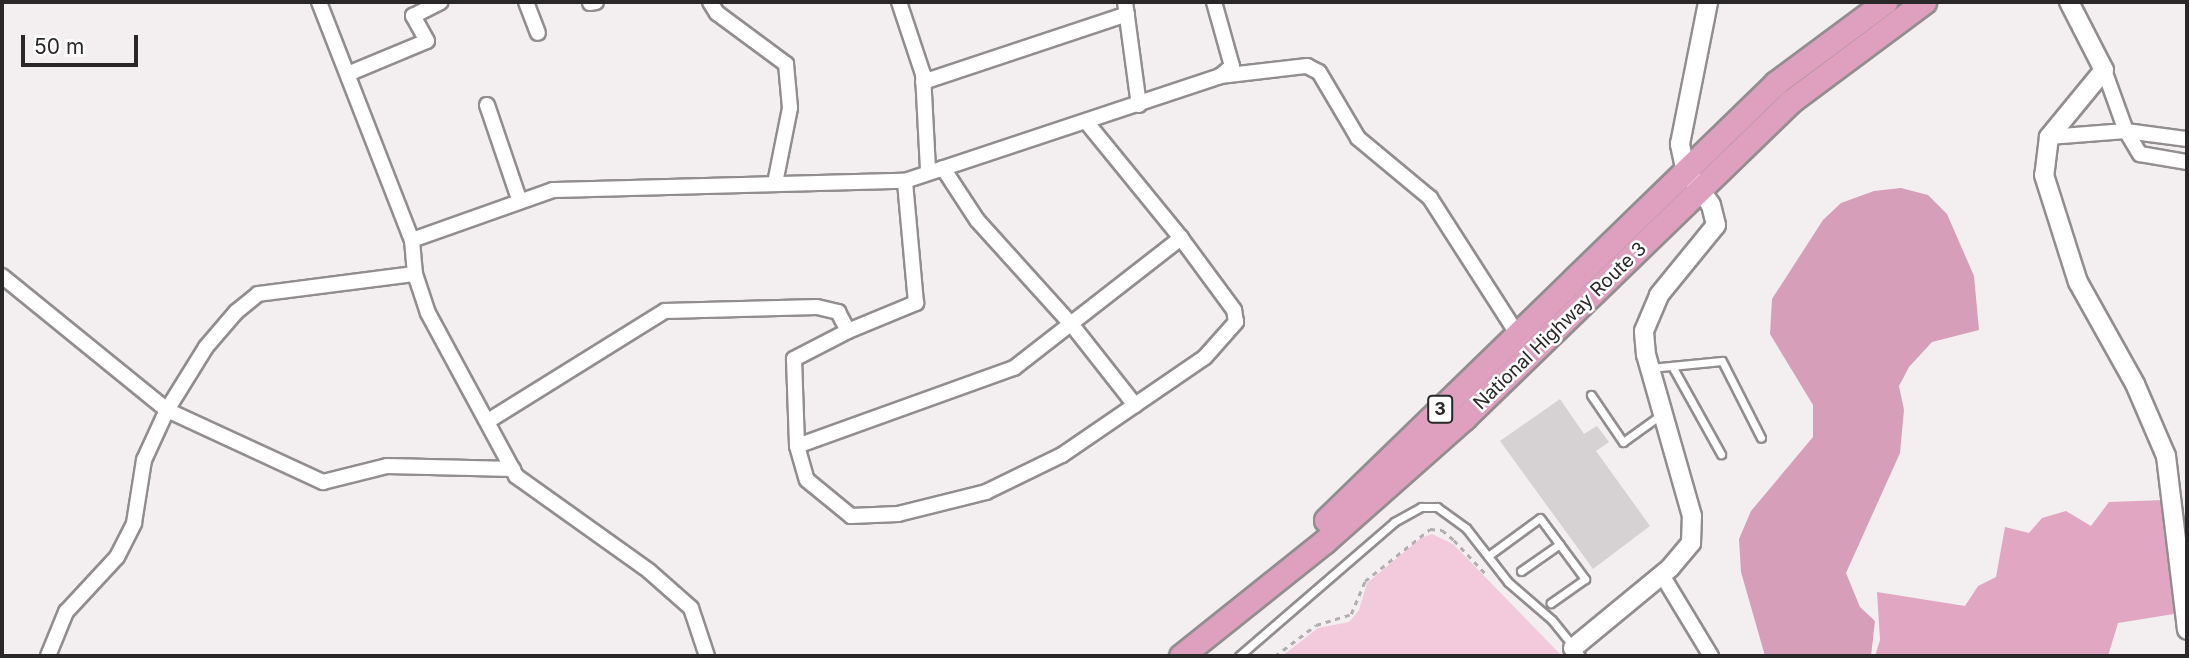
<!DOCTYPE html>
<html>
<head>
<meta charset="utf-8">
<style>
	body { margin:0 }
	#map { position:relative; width:2189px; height:658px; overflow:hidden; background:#f3eef0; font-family:Inter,sans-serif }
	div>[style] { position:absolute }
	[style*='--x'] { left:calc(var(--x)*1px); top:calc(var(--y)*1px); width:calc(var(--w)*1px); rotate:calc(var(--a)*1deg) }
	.green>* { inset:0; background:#f2cadc }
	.forest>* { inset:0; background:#e1a7c2 }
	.water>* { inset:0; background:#d79eb9 }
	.building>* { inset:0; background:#d6d1d3 }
	.path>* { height:2.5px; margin-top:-1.25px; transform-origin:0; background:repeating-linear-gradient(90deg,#b2aeb0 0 5px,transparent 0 10px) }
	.roads { filter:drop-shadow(2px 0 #928d8f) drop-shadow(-2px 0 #928d8f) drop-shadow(0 2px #928d8f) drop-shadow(0 -2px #928d8f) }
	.service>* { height:7px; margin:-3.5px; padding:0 3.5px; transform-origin:3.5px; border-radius:3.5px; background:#fff }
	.minor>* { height:14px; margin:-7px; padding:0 7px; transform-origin:7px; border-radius:7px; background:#fff }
	.tertiary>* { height:18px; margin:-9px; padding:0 9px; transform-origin:9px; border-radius:9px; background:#fff }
	.trunk>* { height:23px; margin:-11.5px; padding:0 11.5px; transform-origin:11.5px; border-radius:11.5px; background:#dea0be }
	span { translate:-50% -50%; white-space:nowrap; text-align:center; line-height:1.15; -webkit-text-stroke:5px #fff; paint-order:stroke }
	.shield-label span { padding:2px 5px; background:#fff; border:2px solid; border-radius:5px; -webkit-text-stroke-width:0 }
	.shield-label { font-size:18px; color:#292728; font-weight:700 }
	.street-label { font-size:19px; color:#292728 }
	.frame { position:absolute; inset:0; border:4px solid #292728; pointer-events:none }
	.scale { position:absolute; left:21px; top:35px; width:117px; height:32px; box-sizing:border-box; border:4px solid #292728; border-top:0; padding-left:9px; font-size:21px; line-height:24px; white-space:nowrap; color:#292728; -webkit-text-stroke:5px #fff; paint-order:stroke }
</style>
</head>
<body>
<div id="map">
	<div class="green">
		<i style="clip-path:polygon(1432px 534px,1453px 544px,1562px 656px,1282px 656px,1318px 628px,1349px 622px,1359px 610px,1367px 583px,1421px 538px)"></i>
	</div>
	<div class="forest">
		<i style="clip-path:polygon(2164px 500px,2174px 614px,2118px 623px,2108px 656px,1875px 656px,1880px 640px,1877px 592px,1965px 606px,1978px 586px,1996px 577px,2005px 527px,2029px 533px,2042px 518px,2066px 511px,2091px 526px,2109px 502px)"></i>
	</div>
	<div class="water">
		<i style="clip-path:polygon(1901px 188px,1928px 195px,1947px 214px,1974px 276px,1979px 330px,1932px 342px,1909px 367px,1899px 386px,1904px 410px,1900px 453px,1846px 573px,1860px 607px,1875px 621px,1871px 656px,1765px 656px,1741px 572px,1739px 539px,1751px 511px,1813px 437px,1813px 405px,1770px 334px,1772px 299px,1823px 220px,1841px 203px,1874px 191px)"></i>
	</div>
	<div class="building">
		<i style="clip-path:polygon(1560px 399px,1584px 434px,1597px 426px,1609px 442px,1596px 451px,1650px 526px,1593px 569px,1500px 441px)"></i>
	</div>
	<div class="path">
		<i style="--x:1275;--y:656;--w:51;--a:-37.1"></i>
		<i style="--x:1316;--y:625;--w:37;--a:-17"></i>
		<i style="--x:1351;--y:614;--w:36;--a:-67"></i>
		<i style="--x:1365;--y:581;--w:83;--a:-38.7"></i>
		<i style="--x:1430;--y:529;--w:12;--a:5"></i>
		<i style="--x:1442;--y:530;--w:16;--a:40"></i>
		<i style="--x:1454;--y:540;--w:45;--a:46.8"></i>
	</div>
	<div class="roads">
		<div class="service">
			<i style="--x:1672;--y:366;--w:101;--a:60.9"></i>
			<i style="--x:1650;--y:368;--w:72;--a:-5.6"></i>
			<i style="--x:1722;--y:361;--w:86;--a:63.1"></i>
			<i style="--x:1591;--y:395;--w:57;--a:55.8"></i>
			<i style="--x:1623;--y:442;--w:48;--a:-35.7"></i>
			<i style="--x:1488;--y:556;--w:64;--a:-36.2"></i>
			<i style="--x:1540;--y:518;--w:76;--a:53.6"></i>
			<i style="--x:1585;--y:579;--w:42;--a:144.8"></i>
			<i style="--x:1521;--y:571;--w:47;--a:-34.7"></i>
			<i style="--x:1239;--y:656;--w:205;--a:-40.8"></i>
			<i style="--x:1394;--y:522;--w:31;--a:-29"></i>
			<i style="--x:1421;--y:507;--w:16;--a:0"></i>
			<i style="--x:1437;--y:507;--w:36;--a:36"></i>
			<i style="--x:1466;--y:528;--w:68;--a:52.1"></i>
			<i style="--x:1508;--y:582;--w:58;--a:40.8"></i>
			<i style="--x:1552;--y:620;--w:46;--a:51.1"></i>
		</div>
		<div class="minor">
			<i style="--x:319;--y:2;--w:256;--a:68.7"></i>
			<i style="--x:412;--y:240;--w:34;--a:85"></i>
			<i style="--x:415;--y:274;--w:41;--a:71.6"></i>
			<i style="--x:428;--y:313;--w:185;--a:61.6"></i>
			<i style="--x:516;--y:476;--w:163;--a:35.5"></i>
			<i style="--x:649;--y:571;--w:56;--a:41.4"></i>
			<i style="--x:691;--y:608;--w:51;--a:71.6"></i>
			<i style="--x:526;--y:2;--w:33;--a:69"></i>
			<i style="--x:710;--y:2;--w:13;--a:58"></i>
			<i style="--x:717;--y:13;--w:86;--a:36.5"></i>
			<i style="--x:786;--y:64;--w:44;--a:84.8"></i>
			<i style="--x:790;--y:108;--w:76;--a:101.3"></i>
			<i style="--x:899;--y:2;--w:76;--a:71.6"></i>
			<i style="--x:923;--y:74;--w:96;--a:87"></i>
			<i style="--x:1125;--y:2;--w:104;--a:82.3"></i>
			<i style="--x:1214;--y:2;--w:66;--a:74.3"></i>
			<i style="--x:1232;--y:66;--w:16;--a:140"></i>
			<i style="--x:590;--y:3;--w:6;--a:-9"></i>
			<i style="--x:2104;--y:70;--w:65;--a:70.2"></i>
			<i style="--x:2126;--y:131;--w:27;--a:59"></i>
			<i style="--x:2140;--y:154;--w:48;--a:9.7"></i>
			<i style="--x:350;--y:73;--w:83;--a:-22.6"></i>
			<i style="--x:427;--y:41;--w:29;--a:-119"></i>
			<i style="--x:413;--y:16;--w:31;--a:-27"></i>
			<i style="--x:923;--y:82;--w:215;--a:-18.4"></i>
			<i style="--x:487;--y:105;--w:99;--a:71.2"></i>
			<i style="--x:2049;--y:137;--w:77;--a:-4.5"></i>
			<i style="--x:2126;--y:131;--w:62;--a:7.5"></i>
			<i style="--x:943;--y:168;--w:62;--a:56.8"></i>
			<i style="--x:977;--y:220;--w:142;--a:47.9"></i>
			<i style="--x:1072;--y:325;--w:102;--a:51.8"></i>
			<i style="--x:412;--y:240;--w:150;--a:-19.5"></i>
			<i style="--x:553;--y:190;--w:352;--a:-1.5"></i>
			<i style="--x:905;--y:181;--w:332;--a:-18.4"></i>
			<i style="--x:1220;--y:76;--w:88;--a:-6.6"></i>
			<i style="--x:1307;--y:66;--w:13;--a:27"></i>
			<i style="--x:1319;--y:72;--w:77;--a:59.4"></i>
			<i style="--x:1358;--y:138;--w:94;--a:39.8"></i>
			<i style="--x:1430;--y:198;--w:159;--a:57.3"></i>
			<i style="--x:2;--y:276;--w:213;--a:39.1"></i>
			<i style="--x:167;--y:410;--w:172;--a:24.8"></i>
			<i style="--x:323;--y:482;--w:66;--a:-14"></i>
			<i style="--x:387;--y:466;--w:126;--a:1.4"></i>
			<i style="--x:848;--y:331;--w:74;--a:-22.4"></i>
			<i style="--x:916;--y:303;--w:122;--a:-95.2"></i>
			<i style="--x:488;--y:421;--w:208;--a:-31.9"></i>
			<i style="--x:665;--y:311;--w:152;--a:-1.5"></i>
			<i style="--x:817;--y:307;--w:22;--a:13"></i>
			<i style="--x:838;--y:312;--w:21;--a:62"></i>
			<i style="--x:848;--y:331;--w:61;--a:152.6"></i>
			<i style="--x:794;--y:359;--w:87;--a:88"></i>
			<i style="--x:797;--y:446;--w:35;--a:74"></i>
			<i style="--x:807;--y:480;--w:57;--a:39.3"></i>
			<i style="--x:851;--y:516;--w:47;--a:-2.4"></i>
			<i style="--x:898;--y:514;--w:91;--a:-14"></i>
			<i style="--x:986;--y:492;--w:85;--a:-26"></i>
			<i style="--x:1062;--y:455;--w:173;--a:-34.4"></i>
			<i style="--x:1205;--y:357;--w:47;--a:-48.5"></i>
			<i style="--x:1236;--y:322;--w:12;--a:-99"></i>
			<i style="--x:1234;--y:310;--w:89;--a:-126.4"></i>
			<i style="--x:1181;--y:238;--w:147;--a:-129.2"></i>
			<i style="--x:797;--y:446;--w:231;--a:-19.8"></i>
			<i style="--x:1014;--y:368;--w:212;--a:-37.9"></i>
			<i style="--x:1662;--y:575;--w:95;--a:58.8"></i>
			<i style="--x:48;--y:656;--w:48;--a:-67.8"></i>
			<i style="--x:66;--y:612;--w:75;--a:-47.2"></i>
			<i style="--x:117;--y:557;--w:38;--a:-63"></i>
			<i style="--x:134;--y:523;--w:64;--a:-81"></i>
			<i style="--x:144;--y:460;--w:55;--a:-65.3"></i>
			<i style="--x:167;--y:410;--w:74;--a:-58.2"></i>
			<i style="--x:206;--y:347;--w:46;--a:-49.4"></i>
			<i style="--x:236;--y:312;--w:28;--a:-39"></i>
			<i style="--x:258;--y:294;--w:158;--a:-7.3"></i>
		</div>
		<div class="tertiary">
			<i style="--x:2069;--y:2;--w:76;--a:62.8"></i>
			<i style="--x:2104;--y:70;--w:87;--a:129.4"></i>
			<i style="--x:2049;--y:137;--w:38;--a:97"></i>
			<i style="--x:2044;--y:175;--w:112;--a:72.4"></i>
			<i style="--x:2078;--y:282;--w:117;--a:60.8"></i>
			<i style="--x:2135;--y:384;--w:78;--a:66.7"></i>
			<i style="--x:2166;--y:456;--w:175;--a:83.1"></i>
			<i style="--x:1573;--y:648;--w:126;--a:-39.5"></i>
			<i style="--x:1670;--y:568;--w:33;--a:-50"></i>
			<i style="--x:1691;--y:543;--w:27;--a:-88"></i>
			<i style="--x:1692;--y:516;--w:167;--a:-105.9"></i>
			<i style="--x:1646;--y:355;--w:24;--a:-95"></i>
			<i style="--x:1644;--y:331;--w:39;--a:-67"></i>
			<i style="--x:1659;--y:295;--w:90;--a:-50.8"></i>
			<i style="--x:1716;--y:225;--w:21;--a:-104"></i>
			<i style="--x:1711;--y:205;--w:45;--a:-125.1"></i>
			<i style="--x:1685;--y:168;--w:25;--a:-102"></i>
			<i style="--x:1680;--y:144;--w:145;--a:-78.8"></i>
		</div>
		<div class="trunk">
			<i style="--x:1326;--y:520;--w:627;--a:-44.16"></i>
			<i style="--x:1776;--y:83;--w:136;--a:-36.6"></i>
			<i style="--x:1181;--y:656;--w:184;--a:-38.6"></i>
			<i style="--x:1325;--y:541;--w:186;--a:-41.5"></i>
			<i style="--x:1464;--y:418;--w:455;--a:-44.1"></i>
			<i style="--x:1791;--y:101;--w:166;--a:-36.7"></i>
		</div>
	</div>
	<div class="shield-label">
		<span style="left:1440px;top:409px">3</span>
	</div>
	<div class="street-label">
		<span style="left:1560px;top:326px;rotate:-44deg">National Highway Route 3</span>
	</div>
	<div class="frame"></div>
	<div class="scale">50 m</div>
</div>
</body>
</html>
